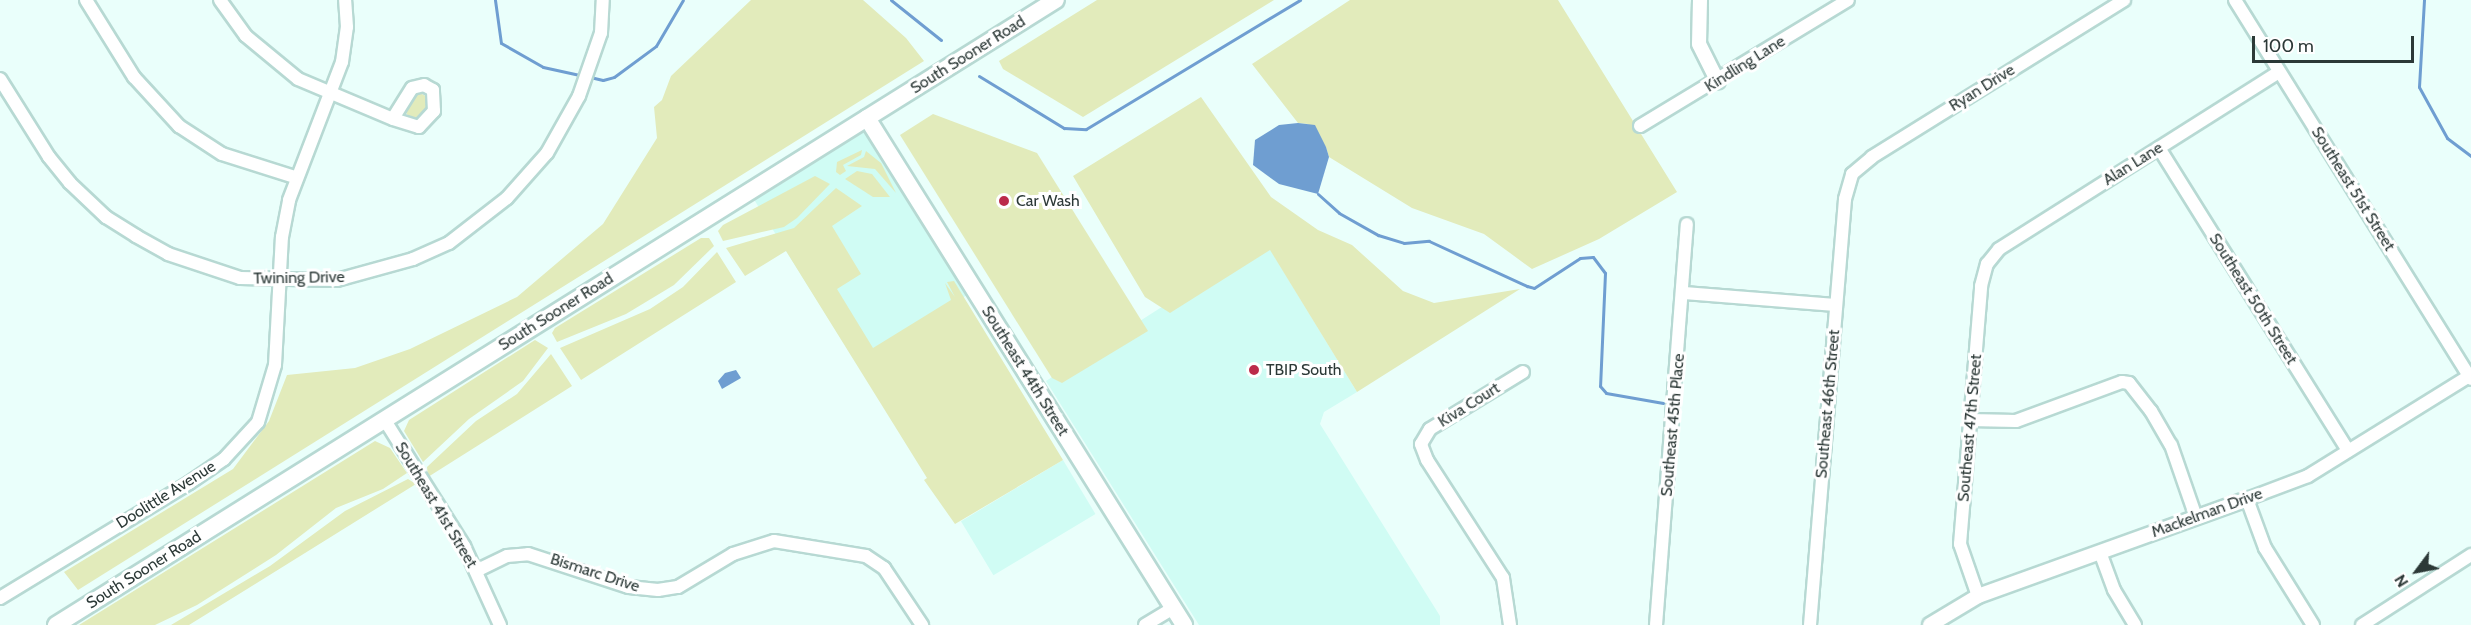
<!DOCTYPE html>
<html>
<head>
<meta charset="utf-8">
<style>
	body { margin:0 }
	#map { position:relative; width:2471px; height:625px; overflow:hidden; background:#eafffb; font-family:Cabin,sans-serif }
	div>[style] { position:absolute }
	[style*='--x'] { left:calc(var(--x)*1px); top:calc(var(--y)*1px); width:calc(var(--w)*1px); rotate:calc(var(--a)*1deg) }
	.built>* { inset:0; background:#d0fcf4; transform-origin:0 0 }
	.green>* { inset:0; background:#e2ebbb }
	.round { border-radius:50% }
	.water>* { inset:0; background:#6f9ed1 }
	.stream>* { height:3px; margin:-1.5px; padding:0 1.5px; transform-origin:1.5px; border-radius:1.5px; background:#6f9ed1 }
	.roads { filter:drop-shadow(2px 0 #b7d9d3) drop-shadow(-2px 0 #b7d9d3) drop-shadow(0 2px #b7d9d3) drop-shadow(0 -2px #b7d9d3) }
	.minor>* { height:12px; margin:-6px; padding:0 6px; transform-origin:6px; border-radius:6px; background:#fff }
	.tertiary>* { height:14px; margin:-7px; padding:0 7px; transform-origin:7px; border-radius:7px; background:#fff }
	.secondary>* { height:16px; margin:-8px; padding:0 8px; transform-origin:8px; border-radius:8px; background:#fff }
	.dots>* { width:16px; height:16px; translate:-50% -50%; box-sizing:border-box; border:3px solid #fff; border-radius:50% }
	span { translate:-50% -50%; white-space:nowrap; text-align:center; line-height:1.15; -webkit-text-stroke:6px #fff; paint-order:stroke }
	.street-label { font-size:16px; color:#2c3937 }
	.poi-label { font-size:16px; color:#2c3937 }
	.left { translate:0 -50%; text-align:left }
	.north { position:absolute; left:2387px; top:541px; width:60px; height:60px; -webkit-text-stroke:4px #fff; paint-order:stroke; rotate:238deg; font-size:16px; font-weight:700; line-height:24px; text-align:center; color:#2c3937 }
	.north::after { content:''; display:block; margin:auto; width:21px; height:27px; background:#2c3937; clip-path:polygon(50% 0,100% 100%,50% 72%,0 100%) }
	.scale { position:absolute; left:2252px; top:36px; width:162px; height:27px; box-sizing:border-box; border:3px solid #2c3937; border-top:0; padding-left:8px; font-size:18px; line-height:21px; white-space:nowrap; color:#2c3937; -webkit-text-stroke:4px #fff; paint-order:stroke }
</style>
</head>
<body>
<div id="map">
	<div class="built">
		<i style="left:867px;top:118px;width:203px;height:139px;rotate:58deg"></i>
		<i style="clip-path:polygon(1265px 241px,1357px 392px,1324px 412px,1320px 424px,1440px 616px,1440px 625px,1199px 625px,1046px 381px)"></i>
		<i style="left:1063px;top:460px;width:63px;height:119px;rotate:59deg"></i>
	</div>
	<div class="green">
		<i style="clip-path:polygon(751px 0,863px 0,906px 38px,924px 61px,78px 590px,64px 572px,233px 469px,269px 421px,287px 375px,355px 368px,410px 349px,517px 297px,603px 224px,657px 138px,654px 107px,662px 100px,671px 76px)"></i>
		<i style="clip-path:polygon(1097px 0,1274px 0,1083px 117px,1003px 69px,999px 61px)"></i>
		<i style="clip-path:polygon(1350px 0,1558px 0,1677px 192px,1599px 239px,1532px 269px,1484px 234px,1412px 208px,1329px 157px,1326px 147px,1308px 124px,1298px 123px,1252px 64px)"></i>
		<i class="round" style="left:404px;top:93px;width:26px;height:26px"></i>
		<i style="clip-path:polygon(1201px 97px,1271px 197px,1318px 230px,1352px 245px,1403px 291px,1434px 303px,1520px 289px,1357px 392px,1270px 250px,1170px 313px,1145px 297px,1073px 176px)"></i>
		<i style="clip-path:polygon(933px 114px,1037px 153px,1148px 331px,1062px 383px,1052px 378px,900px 135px)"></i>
		<i style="clip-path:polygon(862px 150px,861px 155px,843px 165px,846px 171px,840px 175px,836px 172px,837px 162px)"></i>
		<i style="clip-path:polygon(866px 151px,881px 163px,896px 193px,875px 169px,847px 166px,864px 157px)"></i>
		<i style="clip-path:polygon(857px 171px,872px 174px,890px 197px,873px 197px,845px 179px)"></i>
		<i style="clip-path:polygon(815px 176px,830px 184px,797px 218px,784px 227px,723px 241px,718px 231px,723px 225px)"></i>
		<i style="clip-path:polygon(836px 188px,862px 206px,832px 226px,861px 274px,837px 289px,873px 348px,951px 300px,945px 283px,955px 297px,947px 282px,954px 281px,1063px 460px,955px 524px,924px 480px,927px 478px,786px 251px,745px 276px,726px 248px,794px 228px)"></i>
		<i style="clip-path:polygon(701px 238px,709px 238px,714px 246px,674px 285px,626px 314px,557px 342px,552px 333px,555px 328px)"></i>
		<i style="clip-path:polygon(717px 252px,736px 282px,581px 380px,560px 348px,650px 309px,683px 287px)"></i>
		<i style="clip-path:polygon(535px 340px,548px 348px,523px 381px,469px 419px,423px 462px,404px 431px,409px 420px)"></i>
		<i style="clip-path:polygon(551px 354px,572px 386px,428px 477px,427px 467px,476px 421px,517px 394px)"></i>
		<i style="clip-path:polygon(375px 441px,390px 448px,407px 473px,383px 489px,336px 508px,276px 555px,197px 605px,155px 625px,79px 625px)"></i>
		<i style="clip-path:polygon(408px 479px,416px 484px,189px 625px,171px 625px,270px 566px,345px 511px)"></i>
	</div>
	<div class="water">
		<i style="clip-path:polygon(1298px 123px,1315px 125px,1326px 147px,1329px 157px,1318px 194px,1279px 184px,1253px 165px,1255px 140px,1279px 125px)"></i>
		<i style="clip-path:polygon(736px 370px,741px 378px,722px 389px,718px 381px,725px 373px)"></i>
	</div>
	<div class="stream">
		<i style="--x:495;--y:0;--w:43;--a:82.1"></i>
		<i style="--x:501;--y:43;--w:48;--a:29.7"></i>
		<i style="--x:543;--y:67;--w:42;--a:12.4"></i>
		<i style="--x:891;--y:0;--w:64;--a:38.7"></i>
		<i style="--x:2424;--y:0;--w:87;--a:93.3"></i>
		<i style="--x:2419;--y:87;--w:58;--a:61.2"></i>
		<i style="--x:2447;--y:138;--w:30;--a:37"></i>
		<i style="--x:979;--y:76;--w:100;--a:31.5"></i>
		<i style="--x:1064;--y:128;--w:22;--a:3"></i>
		<i style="--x:1086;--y:129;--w:250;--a:-31.1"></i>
		<i style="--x:590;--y:77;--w:13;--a:13"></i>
		<i style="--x:603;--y:80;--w:11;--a:-15"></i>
		<i style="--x:614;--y:77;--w:52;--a:-36.4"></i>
		<i style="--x:656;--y:46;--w:53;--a:-59.6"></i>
		<i style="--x:1318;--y:194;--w:28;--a:42"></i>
		<i style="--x:1339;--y:213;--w:45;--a:29.4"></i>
		<i style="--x:1378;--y:235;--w:27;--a:17"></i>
		<i style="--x:1404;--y:243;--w:25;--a:-5"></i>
		<i style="--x:1429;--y:241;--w:108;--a:24.7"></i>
		<i style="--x:1527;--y:286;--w:7;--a:16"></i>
		<i style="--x:1534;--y:288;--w:55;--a:-33.1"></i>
		<i style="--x:1580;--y:258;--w:13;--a:-4"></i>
		<i style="--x:1593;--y:257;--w:20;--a:53"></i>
		<i style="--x:1605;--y:273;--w:113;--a:92.5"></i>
		<i style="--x:1600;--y:386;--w:9;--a:49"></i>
		<i style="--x:1606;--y:393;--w:58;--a:10"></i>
	</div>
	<div class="roads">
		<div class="minor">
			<i style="--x:86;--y:0;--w:91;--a:58.1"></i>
			<i style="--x:134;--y:77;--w:67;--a:47.4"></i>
			<i style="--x:179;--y:126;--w:51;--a:33.1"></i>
			<i style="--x:222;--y:154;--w:77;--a:17.5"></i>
			<i style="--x:220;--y:0;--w:44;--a:54.2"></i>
			<i style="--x:246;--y:36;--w:67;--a:39.6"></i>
			<i style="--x:298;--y:79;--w:103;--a:22.8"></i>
			<i style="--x:393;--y:119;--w:27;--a:17"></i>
			<i style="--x:419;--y:127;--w:22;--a:-47"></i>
			<i style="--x:434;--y:111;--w:21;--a:-93"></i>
			<i style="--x:433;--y:90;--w:10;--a:-151"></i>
			<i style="--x:424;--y:85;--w:12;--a:166"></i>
			<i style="--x:412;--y:88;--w:36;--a:122"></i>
			<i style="--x:2235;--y:0;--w:446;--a:58.1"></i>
			<i style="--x:0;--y:79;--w:92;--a:57.9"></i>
			<i style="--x:49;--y:157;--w:33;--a:51"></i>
			<i style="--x:70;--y:183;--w:50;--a:43.4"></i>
			<i style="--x:106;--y:217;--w:36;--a:32"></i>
			<i style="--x:136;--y:236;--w:37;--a:29"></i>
			<i style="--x:168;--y:254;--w:76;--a:18.4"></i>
			<i style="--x:240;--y:278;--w:97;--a:1.2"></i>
			<i style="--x:337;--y:280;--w:79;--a:-15.4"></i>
			<i style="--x:413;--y:259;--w:39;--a:-24"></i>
			<i style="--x:449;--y:243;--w:73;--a:-37.8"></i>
			<i style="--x:507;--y:198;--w:60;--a:-48.4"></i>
			<i style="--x:547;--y:153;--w:65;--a:-60.7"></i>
			<i style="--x:579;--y:96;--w:67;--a:-70.8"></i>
			<i style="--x:601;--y:33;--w:33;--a:-87"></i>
			<i style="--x:1640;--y:126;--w:243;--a:-31.2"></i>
			<i style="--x:2159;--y:148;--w:357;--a:58"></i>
			<i style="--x:1684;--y:293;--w:152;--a:4.5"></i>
			<i style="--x:384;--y:419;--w:150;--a:57.8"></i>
			<i style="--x:464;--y:546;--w:87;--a:65.5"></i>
			<i style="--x:1970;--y:420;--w:46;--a:1.2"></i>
			<i style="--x:2016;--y:421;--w:113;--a:-20.2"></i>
			<i style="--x:2122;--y:382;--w:7;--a:8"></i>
			<i style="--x:2129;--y:383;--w:36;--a:52"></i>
			<i style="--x:2151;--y:411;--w:39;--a:60"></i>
			<i style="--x:2171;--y:445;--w:76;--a:70.9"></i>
			<i style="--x:2100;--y:552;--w:40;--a:69.8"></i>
			<i style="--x:2114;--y:590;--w:41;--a:59"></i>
			<i style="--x:476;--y:571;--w:34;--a:-26"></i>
			<i style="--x:507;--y:556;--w:21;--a:-5"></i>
			<i style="--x:528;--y:554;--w:106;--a:18.1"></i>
			<i style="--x:629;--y:587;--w:29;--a:6"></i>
			<i style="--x:658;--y:590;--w:20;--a:-9"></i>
			<i style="--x:678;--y:587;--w:64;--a:-31"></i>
			<i style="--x:733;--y:554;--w:43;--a:-17.6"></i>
			<i style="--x:774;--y:541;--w:93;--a:9.3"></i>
			<i style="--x:866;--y:556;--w:22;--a:34"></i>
			<i style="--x:884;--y:568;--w:69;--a:56.3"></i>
			<i style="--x:1978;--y:596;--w:55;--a:-109.1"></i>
			<i style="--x:1960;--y:544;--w:259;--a:-85.3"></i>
			<i style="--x:1981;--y:286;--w:23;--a:-75"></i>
			<i style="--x:1987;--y:264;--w:19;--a:-51"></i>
			<i style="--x:1999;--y:249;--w:331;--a:-32.3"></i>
			<i style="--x:0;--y:598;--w:221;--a:-31.3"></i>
			<i style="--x:189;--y:483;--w:42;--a:-34.4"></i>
			<i style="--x:224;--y:459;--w:50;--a:-47.4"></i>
			<i style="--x:258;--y:422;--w:59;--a:-73.4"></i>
			<i style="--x:275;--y:365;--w:128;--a:-86.9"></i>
			<i style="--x:282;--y:237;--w:38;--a:-79"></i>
			<i style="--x:289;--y:200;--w:148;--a:-69"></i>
			<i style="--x:342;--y:62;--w:35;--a:-82"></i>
			<i style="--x:347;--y:27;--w:27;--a:-94"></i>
			<i style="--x:1145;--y:625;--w:33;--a:-31"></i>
			<i style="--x:1510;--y:625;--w:48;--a:-98.5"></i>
			<i style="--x:1503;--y:578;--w:140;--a:-122.8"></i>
			<i style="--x:1427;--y:460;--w:17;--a:-111"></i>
			<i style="--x:1421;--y:444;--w:17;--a:-59"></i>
			<i style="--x:1430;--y:429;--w:109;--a:-31.5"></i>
			<i style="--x:1656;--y:625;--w:402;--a:-85.6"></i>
			<i style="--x:1810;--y:625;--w:427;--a:-85.3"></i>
			<i style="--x:1845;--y:199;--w:26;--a:-74"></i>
			<i style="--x:1852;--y:174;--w:26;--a:-40"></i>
			<i style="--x:1872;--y:157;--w:297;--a:-31.9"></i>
			<i style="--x:2313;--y:625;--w:91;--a:-121.9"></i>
			<i style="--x:2265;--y:548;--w:52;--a:-110.2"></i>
			<i style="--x:2247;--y:499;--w:65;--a:-20.7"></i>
			<i style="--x:2308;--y:476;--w:192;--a:-31.8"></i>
			<i style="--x:2362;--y:625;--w:130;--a:-32.7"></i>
		</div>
		<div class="tertiary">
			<i style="--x:1700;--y:0;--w:44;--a:91.3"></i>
			<i style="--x:1699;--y:44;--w:42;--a:63.4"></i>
			<i style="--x:1930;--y:625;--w:56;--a:-31.1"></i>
			<i style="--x:1978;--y:596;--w:286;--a:-19.8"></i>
		</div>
		<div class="secondary">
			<i style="--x:867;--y:118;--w:598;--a:57.98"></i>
			<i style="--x:56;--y:625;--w:1179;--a:-32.01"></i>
		</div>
	</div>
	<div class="dots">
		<i style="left:1004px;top:201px;background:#bb2b4a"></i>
		<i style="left:1254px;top:370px;background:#bb2b4a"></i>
	</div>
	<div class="street-label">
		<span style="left:968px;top:55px;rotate:-32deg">South Sooner Road</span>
		<span style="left:1745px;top:64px;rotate:-32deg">Kindling Lane</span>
		<span style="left:1982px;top:88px;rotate:-32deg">Ryan Drive</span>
		<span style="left:2133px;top:164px;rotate:-32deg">Alan Lane</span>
		<span style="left:2353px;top:189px;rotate:58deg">Southeast 51st Street</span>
		<span style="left:299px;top:278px;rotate:-1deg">Twining Drive</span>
		<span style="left:2253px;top:299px;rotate:58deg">Southeast 50th Street</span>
		<span style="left:556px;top:312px;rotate:-32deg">South Sooner Road</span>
		<span style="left:1025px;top:371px;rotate:58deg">Southeast 44th Street</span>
		<span style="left:1828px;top:404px;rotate:-85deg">Southeast 46th Street</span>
		<span style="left:1469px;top:405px;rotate:-32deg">Kiva Court</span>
		<span style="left:1673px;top:425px;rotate:-85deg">Southeast 45th Place</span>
		<span style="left:1970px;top:428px;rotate:-85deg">Southeast 47th Street</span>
		<span style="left:166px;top:495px;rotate:-32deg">Doolittle Avenue</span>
		<span style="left:436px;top:505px;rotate:59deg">Southeast 41st Street</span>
		<span style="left:2207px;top:513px;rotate:-20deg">Mackelman Drive</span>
		<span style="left:144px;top:570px;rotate:-32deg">South Sooner Road</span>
		<span style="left:595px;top:573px;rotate:18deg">Bismarc Drive</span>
	</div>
	<div class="poi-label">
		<span class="left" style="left:1016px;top:201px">Car Wash</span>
		<span class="left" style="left:1266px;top:370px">TBIP South</span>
	</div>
	<div class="north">N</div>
	<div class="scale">100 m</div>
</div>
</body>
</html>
